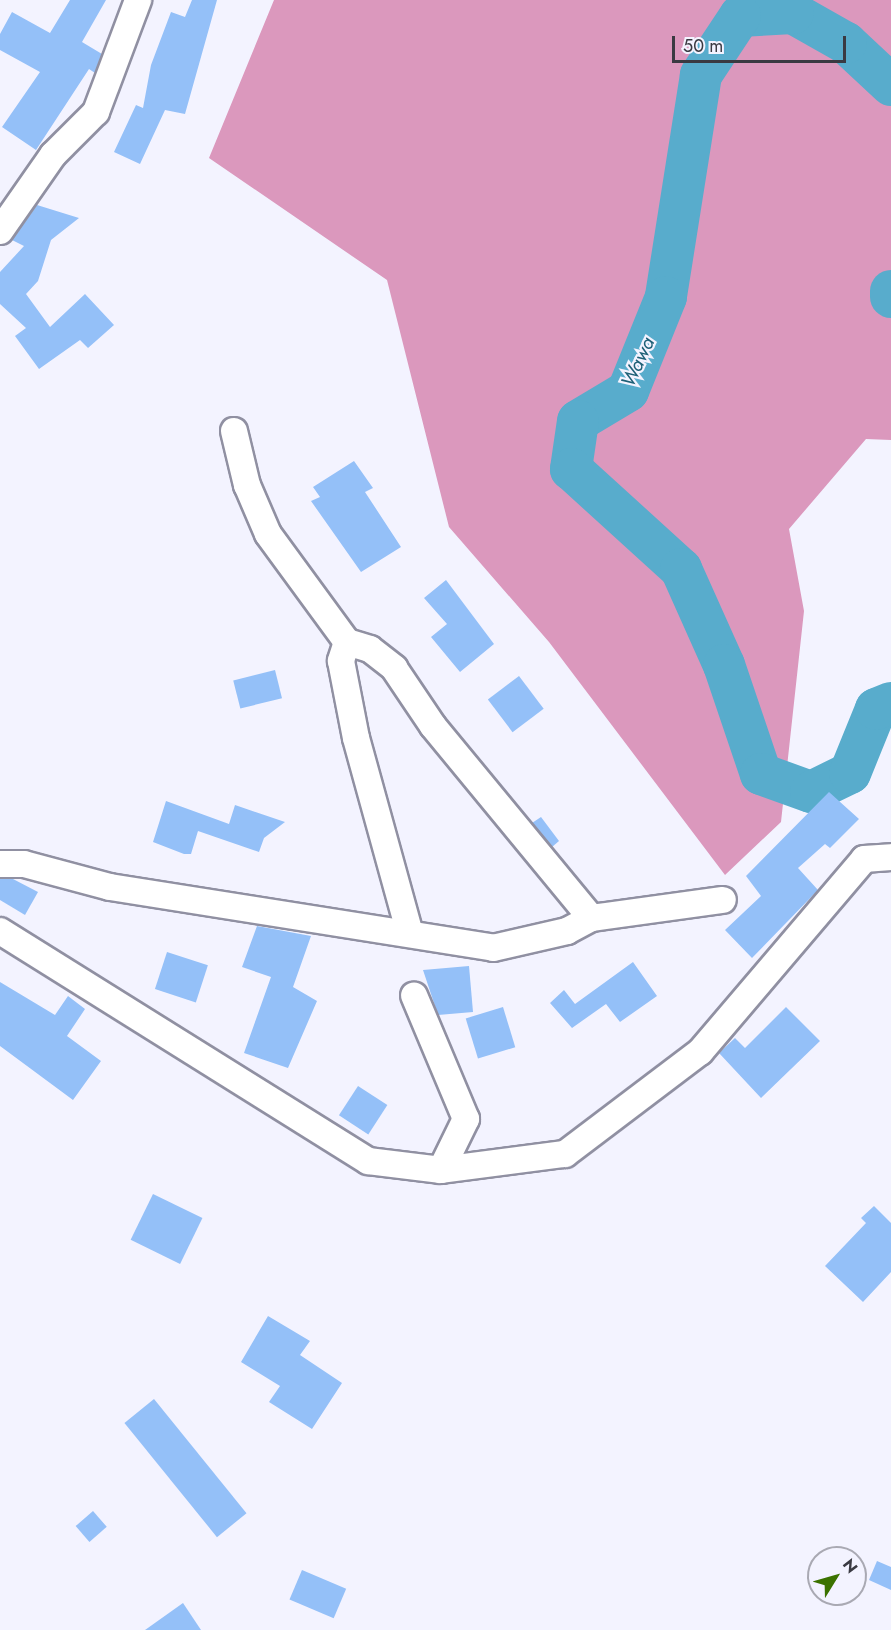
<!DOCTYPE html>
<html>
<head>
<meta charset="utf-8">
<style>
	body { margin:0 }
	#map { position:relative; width:891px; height:1630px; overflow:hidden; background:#f3f3ff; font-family:Jost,sans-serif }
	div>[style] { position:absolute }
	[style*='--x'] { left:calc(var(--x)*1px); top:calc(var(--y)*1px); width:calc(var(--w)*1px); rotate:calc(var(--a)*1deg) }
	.forest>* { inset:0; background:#db98bd }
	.river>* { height:42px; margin:-21px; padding:0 21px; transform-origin:21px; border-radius:21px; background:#58accc }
	.building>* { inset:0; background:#94c0f8; transform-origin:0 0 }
	.roads { filter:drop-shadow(2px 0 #9090a2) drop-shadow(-2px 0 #9090a2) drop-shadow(0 2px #9090a2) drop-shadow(0 -2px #9090a2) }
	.street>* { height:26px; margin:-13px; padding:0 13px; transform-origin:13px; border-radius:13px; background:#fff }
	span { translate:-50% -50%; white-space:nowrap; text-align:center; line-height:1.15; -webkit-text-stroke:4.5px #f3f3ff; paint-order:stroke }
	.water-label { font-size:20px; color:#1e6077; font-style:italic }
	.north { position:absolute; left:807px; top:1546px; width:60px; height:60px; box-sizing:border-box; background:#f3f3ff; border:2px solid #a9a9b3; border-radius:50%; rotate:53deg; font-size:16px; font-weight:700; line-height:24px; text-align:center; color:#3a3a42 }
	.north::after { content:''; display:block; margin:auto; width:21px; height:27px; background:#3b7200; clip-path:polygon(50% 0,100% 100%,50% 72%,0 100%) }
	.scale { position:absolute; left:672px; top:36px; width:174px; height:27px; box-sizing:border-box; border:3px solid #3a3a42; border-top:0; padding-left:8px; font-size:18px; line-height:21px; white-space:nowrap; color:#3a3a42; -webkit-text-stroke:4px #f3f3ff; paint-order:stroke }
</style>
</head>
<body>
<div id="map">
	<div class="forest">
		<i style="clip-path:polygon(274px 0,891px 0,891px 440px,866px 439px,789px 529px,804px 611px,781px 822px,725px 875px,549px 642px,449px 527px,387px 280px,209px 158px)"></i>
	</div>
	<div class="river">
		<i style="--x:891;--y:85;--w:62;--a:-137"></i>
		<i style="--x:846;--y:43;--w:61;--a:-150.5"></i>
		<i style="--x:793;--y:13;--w:53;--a:176.8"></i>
		<i style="--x:740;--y:16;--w:71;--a:123.5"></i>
		<i style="--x:701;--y:75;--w:225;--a:99"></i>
		<i style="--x:666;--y:297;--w:101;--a:112"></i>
		<i style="--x:628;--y:391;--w:58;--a:149"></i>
		<i style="--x:578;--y:421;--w:49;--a:98.3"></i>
		<i style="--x:571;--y:469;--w:149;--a:42.3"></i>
		<i style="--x:681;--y:569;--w:105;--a:65.9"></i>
		<i style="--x:724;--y:665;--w:115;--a:71.3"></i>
		<i style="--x:761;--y:774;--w:53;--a:19.8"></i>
		<i style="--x:811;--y:792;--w:43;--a:-26"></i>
		<i style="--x:850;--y:773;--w:69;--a:-67.9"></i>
		<i style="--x:876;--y:709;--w:16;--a:-22"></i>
		<i style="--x:891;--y:291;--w:6;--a:90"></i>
	</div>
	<div class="building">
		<i style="clip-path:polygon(70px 0,106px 0,82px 42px,102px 54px,95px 73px,89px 69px,36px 150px,2px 127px,40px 72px,0 50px,0 34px,12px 12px,50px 33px)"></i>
		<i style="clip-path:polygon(192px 0,217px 0,185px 114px,165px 110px,140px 164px,114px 152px,136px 105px,143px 108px,151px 65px,171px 12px,185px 17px)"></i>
		<i style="clip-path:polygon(37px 205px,79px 218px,51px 240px,38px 281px,26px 294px,50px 327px,85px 294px,114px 325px,88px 348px,80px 340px,39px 369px,15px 336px,26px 328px,0 304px,0 272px,24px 246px,12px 240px)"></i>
		<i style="clip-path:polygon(354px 461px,373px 488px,365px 492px,401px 547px,361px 572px,311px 501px,320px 497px,313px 487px)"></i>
		<i style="clip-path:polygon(446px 580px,494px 644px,460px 672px,431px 637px,447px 624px,424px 598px)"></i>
		<i style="left:275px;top:670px;width:29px;height:43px;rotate:76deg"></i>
		<i style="left:519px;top:676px;width:41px;height:39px;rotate:53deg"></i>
		<i style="clip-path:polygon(829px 792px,859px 819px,830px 848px,825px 844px,798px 868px,818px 890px,752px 958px,725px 930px,761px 896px,746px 876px)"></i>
		<i style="clip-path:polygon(166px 801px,229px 824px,235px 805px,285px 822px,264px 838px,259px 852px,198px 831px,191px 854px,184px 854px,153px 842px)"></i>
		<i style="clip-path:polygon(541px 817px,559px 841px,552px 847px,532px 823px)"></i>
		<i style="clip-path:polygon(0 879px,13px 879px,38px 892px,25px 915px,0 900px)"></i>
		<i style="clip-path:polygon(257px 926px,311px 936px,293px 987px,317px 1001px,288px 1068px,244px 1053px,271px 977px,242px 967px)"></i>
		<i style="left:167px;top:952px;width:43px;height:39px;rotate:18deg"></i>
		<i style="clip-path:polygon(633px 962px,657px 996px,620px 1022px,606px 1004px,572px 1028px,550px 1003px,564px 990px,575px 1004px)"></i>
		<i style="clip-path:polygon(469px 966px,473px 1012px,438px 1015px,423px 970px)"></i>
		<i style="clip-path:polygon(0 982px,55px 1015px,68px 996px,85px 1009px,67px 1036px,101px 1061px,73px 1100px,0 1046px)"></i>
		<i style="left:503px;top:1007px;width:42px;height:39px;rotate:73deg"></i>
		<i style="clip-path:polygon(786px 1007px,820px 1041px,761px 1098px,719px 1053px,735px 1038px,745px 1048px)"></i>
		<i style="left:358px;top:1086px;width:35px;height:35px;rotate:33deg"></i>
		<i style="left:153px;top:1194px;width:55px;height:51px;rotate:26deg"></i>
		<i style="clip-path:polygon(874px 1206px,891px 1223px,891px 1272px,863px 1302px,825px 1266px,866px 1223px,861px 1218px)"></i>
		<i style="clip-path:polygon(268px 1316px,310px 1341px,300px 1355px,342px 1383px,312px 1429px,269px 1402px,280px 1386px,241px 1362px)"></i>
		<i style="left:154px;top:1399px;width:147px;height:38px;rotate:51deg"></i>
		<i style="left:93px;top:1511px;width:21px;height:23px;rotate:49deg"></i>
		<i style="clip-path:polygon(877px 1561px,891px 1567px,891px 1590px,869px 1580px)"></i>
		<i style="left:302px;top:1570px;width:48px;height:32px;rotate:23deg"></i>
		<i style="clip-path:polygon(183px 1603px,201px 1630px,145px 1630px)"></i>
	</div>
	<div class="roads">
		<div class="street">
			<i style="--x:0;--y:231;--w:93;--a:-55.1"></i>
			<i style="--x:53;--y:155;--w:61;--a:-45"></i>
			<i style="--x:96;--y:112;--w:120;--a:-69.4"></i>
			<i style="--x:234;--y:431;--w:56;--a:76.5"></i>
			<i style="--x:247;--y:485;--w:53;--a:66.8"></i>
			<i style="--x:268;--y:534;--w:134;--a:53.8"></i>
			<i style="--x:347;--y:642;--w:24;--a:17"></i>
			<i style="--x:370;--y:649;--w:31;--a:38"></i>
			<i style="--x:394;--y:668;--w:70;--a:56.1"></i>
			<i style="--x:433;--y:726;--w:249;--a:50.5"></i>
			<i style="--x:347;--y:642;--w:20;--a:108"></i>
			<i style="--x:341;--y:661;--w:78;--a:79"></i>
			<i style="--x:356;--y:738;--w:200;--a:74.6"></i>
			<i style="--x:0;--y:864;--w:24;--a:0"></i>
			<i style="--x:24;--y:864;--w:89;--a:15"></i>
			<i style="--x:110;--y:887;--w:388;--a:9"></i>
			<i style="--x:493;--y:948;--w:76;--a:-12.9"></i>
			<i style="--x:567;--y:931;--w:27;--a:-28"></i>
			<i style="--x:591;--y:918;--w:133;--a:-7.8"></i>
			<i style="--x:0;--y:931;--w:434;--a:32"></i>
			<i style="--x:368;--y:1161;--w:74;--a:7"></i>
			<i style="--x:441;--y:1170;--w:57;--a:-63.9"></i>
			<i style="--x:466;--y:1119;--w:134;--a:-112.8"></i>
			<i style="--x:441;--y:1170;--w:125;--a:-7.4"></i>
			<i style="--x:565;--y:1154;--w:169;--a:-37.1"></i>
			<i style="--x:700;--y:1052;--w:253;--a:-49.6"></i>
			<i style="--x:864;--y:859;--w:27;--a:-4"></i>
		</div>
	</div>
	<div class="water-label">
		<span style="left:638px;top:362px;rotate:-65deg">Wawa</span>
	</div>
	<div class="north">N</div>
	<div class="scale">50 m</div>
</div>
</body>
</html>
